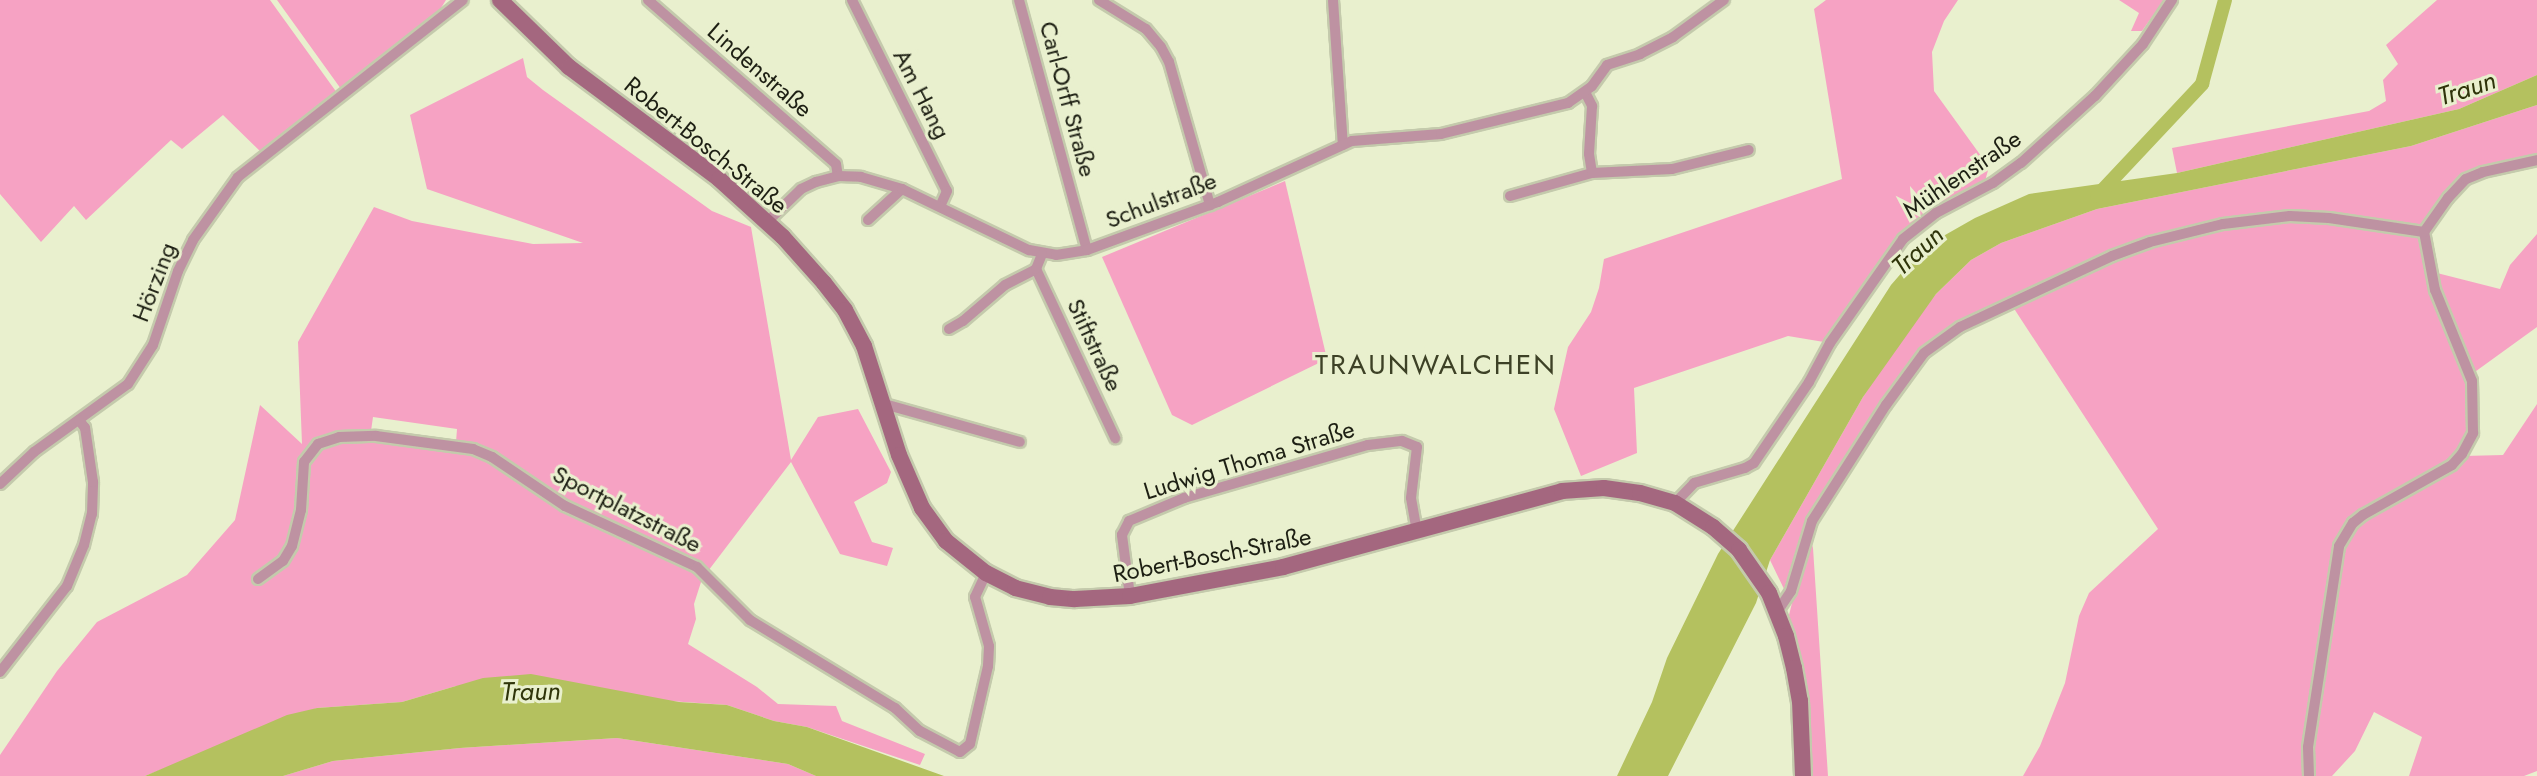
<!DOCTYPE html>
<html>
<head>
<meta charset="utf-8">
<style>
	body { margin:0 }
	#map { position:relative; width:2537px; height:776px; overflow:hidden; background:#e9f0ce; font-family:Jost,sans-serif }
	div>[style] { position:absolute }
	[style*='--x'] { left:calc(var(--x)*1px); top:calc(var(--y)*1px); width:calc(var(--w)*1px); rotate:calc(var(--a)*1deg) }
	.green>* { inset:0; background:#f6a2c3 }
	.water>* { inset:0; background:#b4c15f }
	.canal>* { height:14px; margin:-7px; padding:0 7px; transform-origin:7px; border-radius:7px; background:#b4c15f }
	.roads { filter:drop-shadow(2px 0 #c4caac) drop-shadow(-2px 0 #c4caac) drop-shadow(0 2px #c4caac) drop-shadow(0 -2px #c4caac) }
	.minor>* { height:10px; margin:-5px; padding:0 5px; transform-origin:5px; border-radius:5px; background:#be92a2 }
	.secondary>* { height:16px; margin:-8px; padding:0 8px; transform-origin:8px; border-radius:8px; background:#a4677f }
	span { translate:-50% -50%; white-space:nowrap; text-align:center; line-height:1.15; -webkit-text-stroke:6px #e9f0ce; paint-order:stroke }
	.street-label { font-size:24px; color:#1d1f13 }
	.water-label { font-size:26px; color:#2f340a; font-style:italic }
	.quarter-label { font-size:28px; color:#3d4126; letter-spacing:2px }
</style>
</head>
<body>
<div id="map">
	<div class="green">
		<i style="clip-path:polygon(0 0,270px 0,340px 97px,262px 153px,223px 115px,182px 149px,171px 140px,86px 220px,74px 206px,41px 242px,0 194px)"></i>
		<i style="clip-path:polygon(277px 0,446px 0,441px 8px,442px 16px,341px 89px)"></i>
		<i style="clip-path:polygon(1826px 0,1958px 0,1944px 21px,1932px 52px,1934px 91px,1989px 167px,1985px 181px,1928px 212px,1900px 235px,1824px 342px,1788px 336px,1634px 388px,1637px 453px,1581px 476px,1554px 409px,1568px 347px,1591px 312px,1599px 288px,1604px 259px,1842px 179px,1814px 9px)"></i>
		<i style="clip-path:polygon(2119px 0,2164px 0,2142px 31px,2131px 31px,2139px 13px)"></i>
		<i style="clip-path:polygon(2437px 0,2537px 0,2537px 75px,2459px 109px,2177px 173px,2172px 148px,2369px 111px,2386px 101px,2383px 80px,2398px 64px,2386px 45px)"></i>
		<i style="clip-path:polygon(evenodd,523px 58px,527px 77px,543px 90px,712px 211px,751px 227px,791px 460px,818px 417px,858px 409px,891px 472px,887px 483px,854px 502px,872px 542px,893px 548px,887px 566px,840px 554px,791px 462px,702px 579px,694px 604px,696px 619px,688px 644px,757px 687px,778px 704px,836px 706px,842px 721px,925px 754px,920px 765px,807px 727px,774px 721px,727px 705px,456px 686px,402px 702px,317px 708px,145px 776px,0 776px,0 755px,57px 671px,97px 622px,187px 575px,235px 520px,260px 405px,302px 444px,298px 342px,374px 207px,412px 221px,533px 244px,583px 243px,427px 189px,410px 115px,523px 58px,373px 417px,457px 429px,456px 442px,371px 431px,373px 417px)"></i>
		<i style="clip-path:polygon(2537px 105px,2537px 155px,2482px 167px,2463px 175px,2444px 195px,2421px 227px,2329px 213px,2158px 236px,1940px 335px,1824px 496px,1802px 532px,1784px 589px,1770px 560px,1863px 397px,1908px 329px,1936px 294px,1971px 260px,2001px 243px,2097px 209px,2411px 146px)"></i>
		<i style="clip-path:polygon(1285px 181px,1327px 359px,1192px 425px,1172px 415px,1102px 257px)"></i>
		<i style="clip-path:polygon(2268px 221px,2329px 221px,2422px 235px,2469px 382px,2472px 418px,2464px 444px,2450px 462px,2374px 504px,2336px 545px,2303px 764px,2304px 776px,2023px 776px,2040px 746px,2065px 683px,2079px 616px,2089px 593px,2158px 529px,2013px 307px,2119px 257px,2202px 233px)"></i>
		<i style="clip-path:polygon(2537px 234px,2537px 327px,2472px 374px,2433px 272px,2500px 289px,2510px 265px)"></i>
		<i style="clip-path:polygon(2537px 404px,2537px 771px,2524px 776px,2409px 776px,2422px 737px,2374px 712px,2355px 751px,2332px 776px,2315px 776px,2311px 758px,2337px 561px,2355px 525px,2464px 456px,2503px 455px)"></i>
		<i style="clip-path:polygon(1809px 535px,1813px 548px,1828px 776px,1810px 776px,1811px 739px,1806px 697px,1789px 615px)"></i>
		<i style="clip-path:polygon(617px 738px,788px 764px,816px 776px,283px 776px,333px 761px,460px 748px)"></i>
	</div>
	<div class="water">
		<i style="clip-path:polygon(2537px 75px,2537px 105px,2411px 146px,2097px 209px,2001px 243px,1971px 260px,1936px 294px,1863px 397px,1770px 560px,1756px 603px,1668px 776px,1617px 776px,1652px 702px,1667px 658px,1718px 554px,1891px 285px,1924px 247px,1975px 218px,2029px 194px,2177px 173px,2459px 109px)"></i>
		<i style="clip-path:polygon(531px 674px,679px 702px,727px 705px,774px 721px,807px 727px,944px 776px,816px 776px,788px 764px,617px 738px,460px 748px,333px 761px,283px 776px,145px 776px,287px 715px,317px 708px,402px 702px,483px 678px)"></i>
	</div>
	<div class="canal">
		<i style="--x:2097;--y:196;--w:154;--a:-46.8"></i>
		<i style="--x:2202;--y:84;--w:87;--a:-74.7"></i>
	</div>
	<div class="roads">
		<div class="minor">
			<i style="--x:648;--y:0;--w:249;--a:41.1"></i>
			<i style="--x:836;--y:164;--w:12;--a:81"></i>
			<i style="--x:852;--y:0;--w:213;--a:63.6"></i>
			<i style="--x:947;--y:191;--w:17;--a:114"></i>
			<i style="--x:1019;--y:0;--w:259;--a:74.8"></i>
			<i style="--x:1099;--y:0;--w:55;--a:31.7"></i>
			<i style="--x:1146;--y:29;--w:23;--a:50"></i>
			<i style="--x:1161;--y:47;--w:17;--a:62"></i>
			<i style="--x:1169;--y:62;--w:149;--a:74"></i>
			<i style="--x:1333;--y:0;--w:145;--a:86.1"></i>
			<i style="--x:1585;--y:92;--w:16;--a:63"></i>
			<i style="--x:1592;--y:106;--w:48;--a:93.6"></i>
			<i style="--x:1589;--y:154;--w:19;--a:81"></i>
			<i style="--x:1510;--y:196;--w:85;--a:-15.7"></i>
			<i style="--x:1592;--y:173;--w:80;--a:-2.9"></i>
			<i style="--x:1672;--y:169;--w:79;--a:-13.9"></i>
			<i style="--x:868;--y:220;--w:46;--a:-42.4"></i>
			<i style="--x:767;--y:222;--w:47;--a:-44.1"></i>
			<i style="--x:801;--y:189;--w:17;--a:-25"></i>
			<i style="--x:816;--y:182;--w:23;--a:-15"></i>
			<i style="--x:838;--y:176;--w:23;--a:2"></i>
			<i style="--x:861;--y:177;--w:43;--a:16.3"></i>
			<i style="--x:902;--y:189;--w:141;--a:25.7"></i>
			<i style="--x:1029;--y:250;--w:27;--a:10"></i>
			<i style="--x:1056;--y:255;--w:31;--a:-9"></i>
			<i style="--x:1087;--y:250;--w:140;--a:-20.1"></i>
			<i style="--x:1218;--y:202;--w:147;--a:-24.5"></i>
			<i style="--x:1352;--y:141;--w:89;--a:-4.5"></i>
			<i style="--x:1441;--y:134;--w:131;--a:-13.7"></i>
			<i style="--x:1568;--y:103;--w:29;--a:-35"></i>
			<i style="--x:1592;--y:86;--w:26;--a:-54"></i>
			<i style="--x:1607;--y:65;--w:35;--a:-18"></i>
			<i style="--x:1640;--y:54;--w:37;--a:-27"></i>
			<i style="--x:1673;--y:37;--w:63;--a:-36"></i>
			<i style="--x:1036;--y:269;--w:187;--a:64.9"></i>
			<i style="--x:949;--y:329;--w:16;--a:-30"></i>
			<i style="--x:963;--y:321;--w:55;--a:-40.6"></i>
			<i style="--x:1005;--y:285;--w:35;--a:-27"></i>
			<i style="--x:1036;--y:269;--w:16;--a:-68"></i>
			<i style="--x:884;--y:404;--w:141;--a:15.6"></i>
			<i style="--x:0;--y:484;--w:47;--a:-43.3"></i>
			<i style="--x:34;--y:452;--w:116;--a:-35.9"></i>
			<i style="--x:128;--y:384;--w:46;--a:-57.3"></i>
			<i style="--x:153;--y:345;--w:78;--a:-71.3"></i>
			<i style="--x:178;--y:271;--w:34;--a:-64"></i>
			<i style="--x:193;--y:240;--w:77;--a:-54.5"></i>
			<i style="--x:238;--y:177;--w:286;--a:-38.2"></i>
			<i style="--x:1675;--y:503;--w:28;--a:-46"></i>
			<i style="--x:1694;--y:483;--w:53;--a:-16.4"></i>
			<i style="--x:1745;--y:468;--w:10;--a:-29"></i>
			<i style="--x:1754;--y:463;--w:98;--a:-55.8"></i>
			<i style="--x:1809;--y:382;--w:44;--a:-61.7"></i>
			<i style="--x:1830;--y:343;--w:127;--a:-54.9"></i>
			<i style="--x:1903;--y:239;--w:42;--a:-38.2"></i>
			<i style="--x:1936;--y:213;--w:64;--a:-27.8"></i>
			<i style="--x:1993;--y:183;--w:34;--a:-36"></i>
			<i style="--x:2021;--y:163;--w:100;--a:-42.2"></i>
			<i style="--x:2095;--y:96;--w:71;--a:-47.3"></i>
			<i style="--x:2143;--y:44;--w:53;--a:-56.6"></i>
			<i style="--x:258;--y:579;--w:31;--a:-36"></i>
			<i style="--x:283;--y:561;--w:17;--a:-59"></i>
			<i style="--x:292;--y:546;--w:37;--a:-76"></i>
			<i style="--x:301;--y:510;--w:48;--a:-86.4"></i>
			<i style="--x:304;--y:462;--w:23;--a:-52"></i>
			<i style="--x:318;--y:444;--w:22;--a:-18"></i>
			<i style="--x:339;--y:437;--w:37;--a:-2"></i>
			<i style="--x:376;--y:436;--w:98;--a:7.6"></i>
			<i style="--x:473;--y:449;--w:21;--a:23"></i>
			<i style="--x:492;--y:457;--w:88;--a:33.9"></i>
			<i style="--x:565;--y:506;--w:145;--a:24.8"></i>
			<i style="--x:697;--y:567;--w:75;--a:45"></i>
			<i style="--x:750;--y:620;--w:170;--a:31.3"></i>
			<i style="--x:895;--y:708;--w:34;--a:43"></i>
			<i style="--x:920;--y:731;--w:45;--a:27.7"></i>
			<i style="--x:960;--y:752;--w:13;--a:-39"></i>
			<i style="--x:970;--y:744;--w:80;--a:-77"></i>
			<i style="--x:988;--y:666;--w:20;--a:-87"></i>
			<i style="--x:989;--y:646;--w:51;--a:-105.9"></i>
			<i style="--x:975;--y:597;--w:26;--a:-65"></i>
			<i style="--x:1130;--y:596;--w:62;--a:-97.5"></i>
			<i style="--x:1122;--y:535;--w:16;--a:-63"></i>
			<i style="--x:1129;--y:521;--w:60;--a:-22.7"></i>
			<i style="--x:1184;--y:498;--w:191;--a:-16.1"></i>
			<i style="--x:1368;--y:445;--w:34;--a:-7"></i>
			<i style="--x:1402;--y:441;--w:16;--a:22"></i>
			<i style="--x:1417;--y:447;--w:51;--a:96.7"></i>
			<i style="--x:1411;--y:498;--w:35;--a:80"></i>
			<i style="--x:1777;--y:612;--w:25;--a:-56"></i>
			<i style="--x:1791;--y:591;--w:73;--a:-73.3"></i>
			<i style="--x:1812;--y:521;--w:138;--a:-57.5"></i>
			<i style="--x:1886;--y:405;--w:64;--a:-53.8"></i>
			<i style="--x:1924;--y:353;--w:44;--a:-35.8"></i>
			<i style="--x:1960;--y:327;--w:168;--a:-25"></i>
			<i style="--x:2112;--y:256;--w:40;--a:-20.2"></i>
			<i style="--x:2150;--y:242;--w:75;--a:-13.9"></i>
			<i style="--x:2223;--y:224;--w:67;--a:-6.8"></i>
			<i style="--x:2290;--y:216;--w:39;--a:3"></i>
			<i style="--x:2329;--y:218;--w:96;--a:8.4"></i>
			<i style="--x:0;--y:672;--w:109;--a:-52.1"></i>
			<i style="--x:67;--y:586;--w:44;--a:-67.5"></i>
			<i style="--x:84;--y:545;--w:32;--a:-76"></i>
			<i style="--x:92;--y:514;--w:32;--a:-88"></i>
			<i style="--x:93;--y:482;--w:55;--a:-98.4"></i>
			<i style="--x:85;--y:428;--w:10;--a:-127"></i>
			<i style="--x:2309;--y:776;--w:29;--a:-92"></i>
			<i style="--x:2308;--y:747;--w:203;--a:-81.2"></i>
			<i style="--x:2339;--y:546;--w:27;--a:-59"></i>
			<i style="--x:2353;--y:523;--w:13;--a:-39"></i>
			<i style="--x:2363;--y:515;--w:102;--a:-29.3"></i>
			<i style="--x:2452;--y:465;--w:15;--a:-48"></i>
			<i style="--x:2462;--y:454;--w:24;--a:-62"></i>
			<i style="--x:2473;--y:433;--w:52;--a:-91.1"></i>
			<i style="--x:2472;--y:381;--w:98;--a:-112.1"></i>
			<i style="--x:2435;--y:290;--w:59;--a:-100.7"></i>
			<i style="--x:2424;--y:232;--w:42;--a:-54.8"></i>
			<i style="--x:2448;--y:198;--w:26;--a:-47"></i>
			<i style="--x:2466;--y:179;--w:18;--a:-22"></i>
			<i style="--x:2483;--y:172;--w:55;--a:-12.5"></i>
		</div>
		<div class="secondary">
			<i style="--x:500;--y:0;--w:96;--a:44.2"></i>
			<i style="--x:569;--y:67;--w:187;--a:36.7"></i>
			<i style="--x:719;--y:179;--w:86;--a:42.2"></i>
			<i style="--x:783;--y:237;--w:62;--a:48.3"></i>
			<i style="--x:824;--y:283;--w:34;--a:52"></i>
			<i style="--x:845;--y:310;--w:41;--a:62.2"></i>
			<i style="--x:864;--y:346;--w:114;--a:72.2"></i>
			<i style="--x:899;--y:455;--w:58;--a:66.5"></i>
			<i style="--x:922;--y:508;--w:41;--a:54"></i>
			<i style="--x:946;--y:541;--w:51;--a:38.7"></i>
			<i style="--x:986;--y:573;--w:33;--a:27"></i>
			<i style="--x:1015;--y:588;--w:36;--a:14"></i>
			<i style="--x:1050;--y:597;--w:25;--a:5"></i>
			<i style="--x:1075;--y:599;--w:55;--a:-3.1"></i>
			<i style="--x:1130;--y:596;--w:156;--a:-10.7"></i>
			<i style="--x:1283;--y:567;--w:289;--a:-15.2"></i>
			<i style="--x:1562;--y:491;--w:42;--a:-4.1"></i>
			<i style="--x:1604;--y:488;--w:36;--a:8"></i>
			<i style="--x:1640;--y:493;--w:36;--a:16"></i>
			<i style="--x:1675;--y:503;--w:45;--a:32.3"></i>
			<i style="--x:1713;--y:527;--w:35;--a:41"></i>
			<i style="--x:1739;--y:550;--w:52;--a:55.1"></i>
			<i style="--x:1769;--y:593;--w:46;--a:68.4"></i>
			<i style="--x:1786;--y:636;--w:33;--a:76"></i>
			<i style="--x:1794;--y:668;--w:34;--a:80"></i>
			<i style="--x:1800;--y:701;--w:75;--a:87.7"></i>
		</div>
	</div>
	<div class="street-label">
		<span style="left:760px;top:70px;rotate:41deg">Lindenstraße</span>
		<span style="left:922px;top:94px;rotate:63deg">Am Hang</span>
		<span style="left:1068px;top:99px;rotate:75deg">Carl-Orff Straße</span>
		<span style="left:706px;top:145px;rotate:39deg">Robert-Bosch-Straße</span>
		<span style="left:1962px;top:174px;rotate:-34deg">Mühlenstraße</span>
		<span style="left:1161px;top:200px;rotate:-21deg">Schulstraße</span>
		<span style="left:154px;top:282px;rotate:-69deg">Hörzing</span>
		<span style="left:1095px;top:345px;rotate:65deg">Stiftstraße</span>
		<span style="left:1249px;top:460px;rotate:-17deg">Ludwig Thoma Straße</span>
		<span style="left:627px;top:509px;rotate:27deg">Sportplatzstraße</span>
		<span style="left:1212px;top:555px;rotate:-11deg">Robert-Bosch-Straße</span>
	</div>
	<div class="water-label">
		<span style="left:2467px;top:89px;rotate:-18deg">Traun</span>
		<span style="left:1918px;top:251px;rotate:-42deg">Traun</span>
		<span style="left:531px;top:692px;rotate:-1deg">Traun</span>
	</div>
	<div class="quarter-label">
		<span style="left:1436px;top:365px">TRAUNWALCHEN</span>
	</div>
</div>
</body>
</html>
